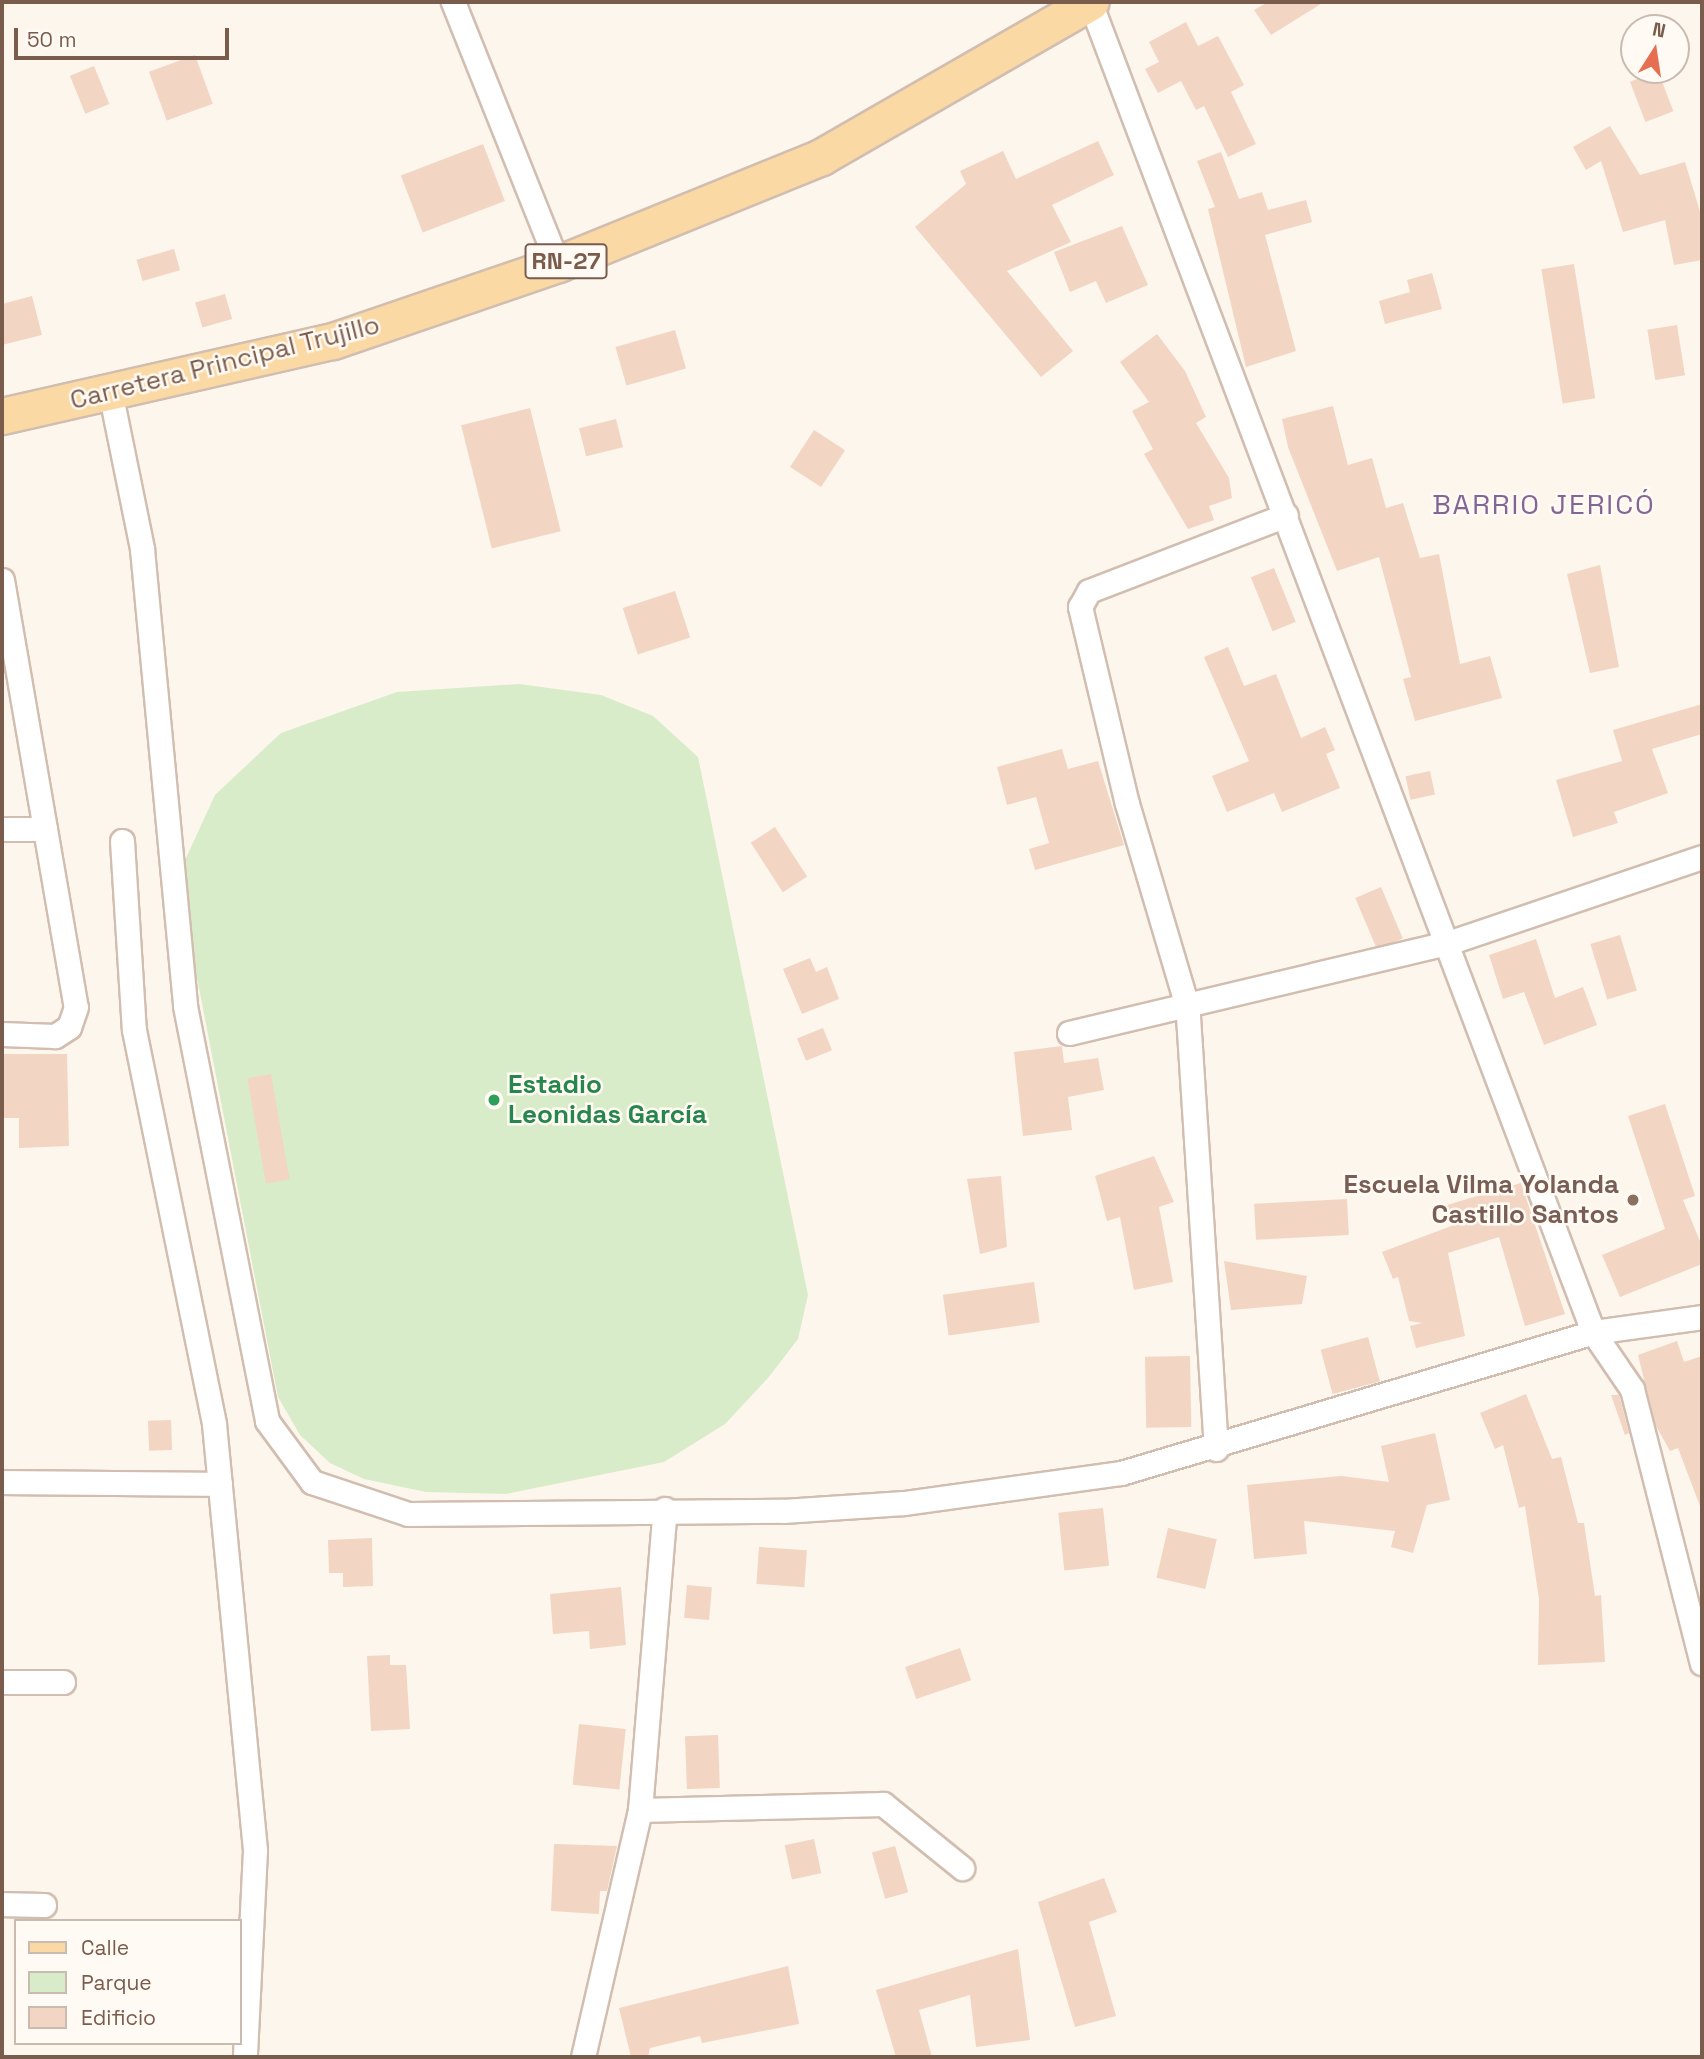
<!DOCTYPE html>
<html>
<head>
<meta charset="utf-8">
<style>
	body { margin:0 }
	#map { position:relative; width:1704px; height:2059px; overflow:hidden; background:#fdf6ec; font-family:"Space Grotesk",sans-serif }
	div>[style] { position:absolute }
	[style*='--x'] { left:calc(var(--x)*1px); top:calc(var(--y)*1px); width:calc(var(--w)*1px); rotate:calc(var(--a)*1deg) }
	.green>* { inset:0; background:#d8ecc9 }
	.building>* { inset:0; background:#f3d5c3; transform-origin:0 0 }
	.roads { filter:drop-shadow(2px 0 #d1beb0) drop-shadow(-2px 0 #d1beb0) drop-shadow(0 2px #d1beb0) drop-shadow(0 -2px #d1beb0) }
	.street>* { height:23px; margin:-11.5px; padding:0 11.5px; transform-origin:11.5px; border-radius:11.5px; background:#fff }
	.primary>* { height:35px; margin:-17.5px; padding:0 17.5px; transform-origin:17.5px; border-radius:17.5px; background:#fbd9a5 }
	.dots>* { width:19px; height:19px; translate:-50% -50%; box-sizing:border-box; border:4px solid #fffaf3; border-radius:50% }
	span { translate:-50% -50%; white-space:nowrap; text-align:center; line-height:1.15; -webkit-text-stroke:5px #fffaf3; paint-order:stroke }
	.shield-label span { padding:2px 5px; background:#fffaf3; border:2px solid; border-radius:5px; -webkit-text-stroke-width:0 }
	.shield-label { font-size:24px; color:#7a5c4d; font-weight:700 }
	.street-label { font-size:26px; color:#7a5c4d }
	.leisure-label { font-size:26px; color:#27864d; font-weight:700 }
	.left { translate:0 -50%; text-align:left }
	.education-label { font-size:26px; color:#785e54; font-weight:700 }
	.right { translate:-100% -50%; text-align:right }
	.neighbourhood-label { font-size:28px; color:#846695; letter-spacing:2px }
	.frame { position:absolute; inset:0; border:4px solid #7a5c4d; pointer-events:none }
	.legend { position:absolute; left:14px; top:1919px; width:228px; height:126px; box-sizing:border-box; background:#fffaf3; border:2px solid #cabbb1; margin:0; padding:9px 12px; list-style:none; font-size:21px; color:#7a5c4d }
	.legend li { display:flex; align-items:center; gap:14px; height:35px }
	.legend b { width:35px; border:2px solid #cabbb1 }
	.north { position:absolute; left:1620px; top:14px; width:70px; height:70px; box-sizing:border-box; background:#fffaf3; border:2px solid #cabbb1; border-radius:50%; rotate:12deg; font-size:19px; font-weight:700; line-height:28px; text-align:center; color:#7a5c4d }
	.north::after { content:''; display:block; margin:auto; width:24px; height:32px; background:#e76f51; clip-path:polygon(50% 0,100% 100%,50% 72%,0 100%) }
	.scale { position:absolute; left:14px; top:28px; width:215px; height:32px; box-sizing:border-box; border:4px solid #7a5c4d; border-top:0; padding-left:9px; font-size:21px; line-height:24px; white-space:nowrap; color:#7a5c4d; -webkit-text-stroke:5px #fffaf3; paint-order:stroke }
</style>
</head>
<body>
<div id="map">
	<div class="green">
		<i style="clip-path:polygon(519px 684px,601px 695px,653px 716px,698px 757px,808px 1295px,798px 1339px,768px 1378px,725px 1424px,664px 1462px,506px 1494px,426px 1492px,364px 1479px,330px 1463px,300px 1435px,278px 1397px,183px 905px,186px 858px,215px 795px,281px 733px,397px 692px)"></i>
	</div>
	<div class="building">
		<i style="clip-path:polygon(1268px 2px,1324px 2px,1271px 35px,1254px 10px)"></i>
		<i style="clip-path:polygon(1186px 22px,1198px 46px,1218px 36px,1244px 85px,1231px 92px,1256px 144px,1228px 157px,1204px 106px,1196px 110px,1181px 81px,1158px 93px,1145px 69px,1159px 62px,1149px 42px)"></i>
		<i style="left:195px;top:55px;width:52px;height:49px;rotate:70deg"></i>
		<i style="left:94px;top:66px;width:41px;height:26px;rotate:68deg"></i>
		<i style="left:1658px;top:71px;width:43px;height:30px;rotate:69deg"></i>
		<i style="clip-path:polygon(1610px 126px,1640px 175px,1685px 162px,1702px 218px,1702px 260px,1674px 265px,1665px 220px,1623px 232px,1601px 161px,1586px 170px,1573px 147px)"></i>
		<i style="clip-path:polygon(1098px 141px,1114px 175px,1052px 205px,1071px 242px,1007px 271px,1073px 351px,1041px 377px,915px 227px,966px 184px,960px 171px,1003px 151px,1016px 179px)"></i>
		<i style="left:483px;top:144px;width:61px;height:88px;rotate:69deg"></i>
		<i style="clip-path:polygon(1221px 152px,1239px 199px,1262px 192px,1268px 210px,1306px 200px,1312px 222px,1265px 235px,1296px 351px,1246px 367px,1208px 209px,1215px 207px,1197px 161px)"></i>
		<i style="clip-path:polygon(1122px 226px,1148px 285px,1106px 303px,1096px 281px,1070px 292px,1054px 252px)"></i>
		<i style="left:174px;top:249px;width:22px;height:39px;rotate:74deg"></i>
		<i style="left:1574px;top:264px;width:136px;height:33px;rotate:81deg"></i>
		<i style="clip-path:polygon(1432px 273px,1442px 309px,1385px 324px,1379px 301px,1410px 292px,1407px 280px)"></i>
		<i style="left:225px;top:294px;width:26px;height:31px;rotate:74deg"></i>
		<i style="clip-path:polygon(32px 296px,42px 335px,2px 345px,2px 304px)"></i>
		<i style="left:1677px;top:325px;width:51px;height:30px;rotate:81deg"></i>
		<i style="left:675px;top:330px;width:40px;height:62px;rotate:74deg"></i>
		<i style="clip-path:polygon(1157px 334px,1185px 371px,1206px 417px,1196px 423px,1229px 478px,1232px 498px,1209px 506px,1214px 520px,1188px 529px,1144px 454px,1153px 449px,1132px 411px,1149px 402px,1120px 362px)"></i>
		<i style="clip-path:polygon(1333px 406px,1348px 465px,1372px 458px,1386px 508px,1403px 503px,1420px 558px,1439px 554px,1460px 664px,1490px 656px,1502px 698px,1415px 721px,1403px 679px,1411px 677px,1379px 557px,1337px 571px,1288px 447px,1282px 419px)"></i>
		<i style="left:530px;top:408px;width:127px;height:71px;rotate:76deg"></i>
		<i style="left:616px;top:419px;width:29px;height:38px;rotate:76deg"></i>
		<i style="left:814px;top:430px;width:37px;height:44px;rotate:33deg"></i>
		<i style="clip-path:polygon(1600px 565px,1619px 667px,1590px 673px,1567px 574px)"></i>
		<i style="left:1274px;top:568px;width:58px;height:25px;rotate:68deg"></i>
		<i style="left:675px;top:591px;width:49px;height:55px;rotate:72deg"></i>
		<i style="clip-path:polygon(1228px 647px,1244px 686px,1276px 674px,1301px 738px,1325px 727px,1335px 750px,1326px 754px,1340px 788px,1282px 812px,1274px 793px,1227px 812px,1212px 776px,1249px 761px,1204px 657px)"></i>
		<i style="clip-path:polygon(1702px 704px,1702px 734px,1652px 749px,1668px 793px,1614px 812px,1618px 823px,1573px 837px,1556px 780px,1622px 761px,1613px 730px)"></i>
		<i style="clip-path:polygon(1062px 749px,1068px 769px,1098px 761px,1124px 845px,1035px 870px,1029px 849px,1049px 843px,1036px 797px,1007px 805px,997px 767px)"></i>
		<i style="left:1430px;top:771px;width:24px;height:25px;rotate:78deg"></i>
		<i style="left:775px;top:827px;width:59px;height:29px;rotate:57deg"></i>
		<i style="left:1381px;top:887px;width:56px;height:28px;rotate:67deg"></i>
		<i style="left:1620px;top:935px;width:58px;height:31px;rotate:73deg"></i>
		<i style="clip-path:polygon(1536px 939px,1555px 998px,1583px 987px,1597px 1025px,1544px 1045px,1524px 992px,1503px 999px,1489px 955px)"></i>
		<i style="clip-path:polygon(810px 958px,816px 972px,827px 967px,839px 999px,802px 1014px,783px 969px)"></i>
		<i style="left:823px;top:1028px;width:24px;height:28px;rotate:68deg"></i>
		<i style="clip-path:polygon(1062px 1046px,1064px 1063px,1098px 1058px,1104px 1090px,1068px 1097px,1072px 1130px,1023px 1136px,1014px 1052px)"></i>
		<i style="clip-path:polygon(2px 1054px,67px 1054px,69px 1146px,19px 1148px,19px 1118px,2px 1118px)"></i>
		<i style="left:271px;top:1074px;width:107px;height:24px;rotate:80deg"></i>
		<i style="clip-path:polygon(1665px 1104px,1695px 1196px,1683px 1200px,1702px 1246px,1702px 1264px,1620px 1297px,1602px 1255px,1665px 1229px,1628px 1116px)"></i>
		<i style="clip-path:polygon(1154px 1156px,1174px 1202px,1159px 1207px,1173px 1282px,1134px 1290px,1120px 1217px,1107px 1221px,1095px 1176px)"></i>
		<i style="clip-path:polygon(1001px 1176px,1007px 1247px,980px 1254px,967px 1179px)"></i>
		<i style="clip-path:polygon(1521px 1183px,1565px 1314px,1525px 1326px,1499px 1237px,1448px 1253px,1465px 1336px,1416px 1348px,1410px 1326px,1422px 1323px,1409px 1321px,1398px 1277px,1393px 1279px,1382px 1252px,1454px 1225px,1447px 1205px)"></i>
		<i style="left:1347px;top:1199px;width:36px;height:93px;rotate:87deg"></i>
		<i style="clip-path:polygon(1224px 1261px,1307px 1276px,1302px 1304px,1231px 1310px)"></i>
		<i style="left:1034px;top:1282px;width:41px;height:92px;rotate:82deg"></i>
		<i style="left:1368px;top:1337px;width:46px;height:49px;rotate:75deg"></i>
		<i style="clip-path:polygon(1677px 1341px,1684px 1362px,1702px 1356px,1700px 1506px,1678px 1448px,1670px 1451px,1655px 1424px,1638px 1355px)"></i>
		<i style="left:1190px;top:1356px;width:71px;height:45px;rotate:89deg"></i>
		<i style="clip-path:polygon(1526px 1394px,1552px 1459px,1561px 1457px,1578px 1523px,1584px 1523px,1595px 1596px,1601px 1595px,1605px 1662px,1538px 1665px,1539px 1599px,1525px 1506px,1519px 1508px,1503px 1445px,1495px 1449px,1480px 1413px)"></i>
		<i style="clip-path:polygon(1611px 1395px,1619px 1395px,1629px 1433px,1625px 1435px)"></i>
		<i style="left:171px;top:1420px;width:30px;height:23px;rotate:88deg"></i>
		<i style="clip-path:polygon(1435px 1433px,1450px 1500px,1427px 1505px,1413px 1553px,1391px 1547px,1395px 1531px,1304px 1521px,1307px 1554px,1254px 1559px,1247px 1485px,1341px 1476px,1389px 1482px,1381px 1446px)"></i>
		<i style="left:1103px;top:1508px;width:58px;height:45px;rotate:84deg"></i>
		<i style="left:1168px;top:1528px;width:50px;height:51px;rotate:13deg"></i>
		<i style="clip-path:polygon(372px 1538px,373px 1586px,343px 1587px,343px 1573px,329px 1573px,328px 1540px)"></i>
		<i style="left:759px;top:1547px;width:48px;height:37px;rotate:4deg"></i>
		<i style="left:687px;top:1585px;width:25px;height:33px;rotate:5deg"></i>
		<i style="clip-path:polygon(621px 1587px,626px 1645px,590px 1649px,589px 1631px,553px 1634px,550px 1594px)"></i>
		<i style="left:960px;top:1648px;width:34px;height:58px;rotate:71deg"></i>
		<i style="clip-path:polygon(390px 1655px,390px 1665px,406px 1665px,410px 1729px,371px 1731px,367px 1656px)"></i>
		<i style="left:579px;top:1724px;width:47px;height:61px;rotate:6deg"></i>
		<i style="left:718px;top:1735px;width:53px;height:33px;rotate:88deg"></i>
		<i style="left:814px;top:1839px;width:35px;height:30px;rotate:78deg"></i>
		<i style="clip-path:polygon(554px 1844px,617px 1846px,607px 1891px,600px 1891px,599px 1914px,551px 1911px)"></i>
		<i style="left:895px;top:1846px;width:48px;height:24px;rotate:74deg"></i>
		<i style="clip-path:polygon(1104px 1878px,1117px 1912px,1089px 1922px,1116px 2016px,1075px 2027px,1038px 1902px)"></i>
		<i style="clip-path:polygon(1018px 1949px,1030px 2040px,976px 2047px,970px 1995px,919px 2010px,932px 2057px,896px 2057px,876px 1990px)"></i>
		<i style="clip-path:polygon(788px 1966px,799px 2024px,702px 2043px,700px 2036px,650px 2048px,648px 2057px,631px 2057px,619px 2008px)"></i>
	</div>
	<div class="roads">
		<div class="street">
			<i style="--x:453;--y:2;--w:282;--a:68.2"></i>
			<i style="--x:1090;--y:2;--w:1422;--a:69.28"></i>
			<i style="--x:1593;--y:1332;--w:69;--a:55.6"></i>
			<i style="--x:1632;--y:1389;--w:283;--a:75.7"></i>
			<i style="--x:111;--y:396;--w:156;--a:78.5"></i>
			<i style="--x:142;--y:549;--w:459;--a:84.6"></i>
			<i style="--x:185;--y:1006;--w:423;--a:78.8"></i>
			<i style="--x:267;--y:1421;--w:76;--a:53.6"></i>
			<i style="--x:312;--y:1482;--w:101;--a:18.4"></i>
			<i style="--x:408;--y:1514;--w:375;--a:-0.5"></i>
			<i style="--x:783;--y:1511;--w:121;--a:-3.8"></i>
			<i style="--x:904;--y:1503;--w:219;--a:-7.9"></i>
			<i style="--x:1121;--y:1473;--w:493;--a:-16.6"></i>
			<i style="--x:1593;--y:1332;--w:110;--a:-7.8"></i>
			<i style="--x:2;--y:580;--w:433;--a:80.2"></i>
			<i style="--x:76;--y:1007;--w:21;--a:109"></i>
			<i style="--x:69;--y:1027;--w:17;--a:147"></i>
			<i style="--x:55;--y:1036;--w:53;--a:-177.8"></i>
			<i style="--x:2;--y:829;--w:43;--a:0"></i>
			<i style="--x:122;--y:841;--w:189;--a:86.4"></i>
			<i style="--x:134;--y:1030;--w:402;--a:78.5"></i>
			<i style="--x:214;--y:1424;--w:428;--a:84.5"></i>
			<i style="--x:255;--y:1850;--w:207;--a:92.8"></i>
			<i style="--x:1069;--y:1033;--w:390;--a:-13.4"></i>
			<i style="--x:1448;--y:943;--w:268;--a:-18.7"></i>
			<i style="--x:1216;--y:1449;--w:444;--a:-93.7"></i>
			<i style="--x:1187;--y:1006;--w:211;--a:-106.5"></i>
			<i style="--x:1127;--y:804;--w:203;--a:-103.4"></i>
			<i style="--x:1080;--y:607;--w:18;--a:-61"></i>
			<i style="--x:1089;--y:591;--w:211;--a:-21.1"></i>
			<i style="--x:2;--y:1482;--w:218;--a:0.5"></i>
			<i style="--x:2;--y:1682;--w:61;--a:0"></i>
			<i style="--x:640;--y:1810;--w:243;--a:-1.4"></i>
			<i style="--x:883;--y:1804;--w:102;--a:39"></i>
			<i style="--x:2;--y:1904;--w:42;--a:1.4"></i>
			<i style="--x:583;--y:2057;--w:253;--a:-77"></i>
			<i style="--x:640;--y:1810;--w:302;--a:-85.3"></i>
		</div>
		<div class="primary">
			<i style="--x:2;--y:416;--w:339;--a:-12.8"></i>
			<i style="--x:333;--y:341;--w:238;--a:-18.9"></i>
			<i style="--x:558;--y:264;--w:284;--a:-22.1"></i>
			<i style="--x:821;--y:157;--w:311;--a:-29.9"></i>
		</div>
	</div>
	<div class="dots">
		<i style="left:494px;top:1100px;background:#2e9e5b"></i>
		<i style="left:1633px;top:1200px;background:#8d6e63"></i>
	</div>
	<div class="shield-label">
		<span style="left:566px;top:261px">RN-27</span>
	</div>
	<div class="street-label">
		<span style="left:225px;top:363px;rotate:-14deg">Carretera Principal Trujillo</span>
	</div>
	<div class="leisure-label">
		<span class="left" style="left:508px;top:1100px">Estadio<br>Leonidas García</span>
	</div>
	<div class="education-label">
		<span class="right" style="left:1619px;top:1200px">Escuela Vilma Yolanda<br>Castillo Santos</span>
	</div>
	<div class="neighbourhood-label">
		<span style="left:1544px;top:504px">BARRIO JERICÓ</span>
	</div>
	<div class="frame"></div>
	<ul class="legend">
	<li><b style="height:9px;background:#fbd9a5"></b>Calle</li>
	<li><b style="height:19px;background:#d8ecc9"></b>Parque</li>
	<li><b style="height:19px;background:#f3d5c3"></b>Edificio</li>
	</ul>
	<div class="north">N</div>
	<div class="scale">50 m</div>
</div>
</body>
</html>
